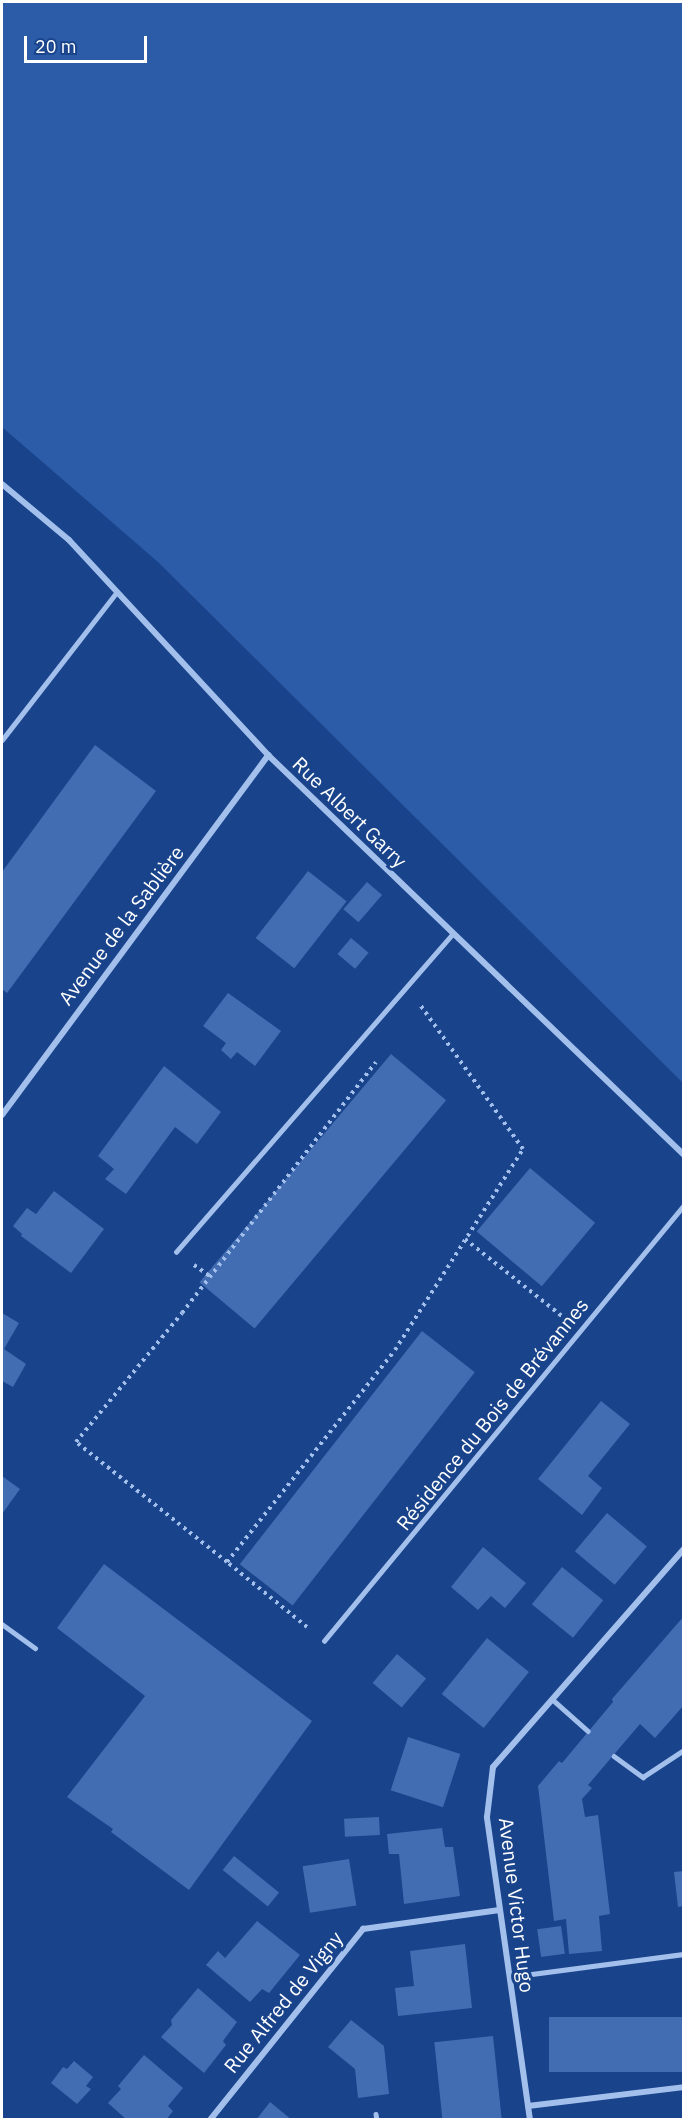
<!DOCTYPE html>
<html>
<head>
<meta charset="utf-8">
<style>
	body { margin:0 }
	#map { position:relative; width:685px; height:2121px; overflow:hidden; background:#19438a; font-family:"IBM Plex Sans",sans-serif }
	div>[style] { position:absolute }
	[style*='--x'] { left:calc(var(--x)*1px); top:calc(var(--y)*1px); width:calc(var(--w)*1px); rotate:calc(var(--a)*1deg) }
	.green>* { inset:0; background:#2c5ca8 }
	.building>* { inset:0; background:#426db2; transform-origin:0 0 }
	.path>* { height:4px; margin-top:-2px; transform-origin:0; background:repeating-linear-gradient(90deg,#a3c0ed 0 3px,transparent 0 7.5px) }
	.lane>* { height:4.5px; margin:-2.25px; padding:0 2.25px; transform-origin:2.25px; border-radius:2.25px; background:#a3c0ed }
	.street>* { height:6px; margin:-3px; padding:0 3px; transform-origin:3px; border-radius:3px; background:#a3c0ed }
	span { translate:-50% -50%; white-space:nowrap; text-align:center; line-height:1.15; -webkit-text-stroke:6px #19438a; paint-order:stroke }
	.street-label { font-size:20px; color:#fff }
	.frame { position:absolute; inset:0; border:3px solid #fff; pointer-events:none }
	.scale { position:absolute; left:24px; top:36px; width:123px; height:27px; box-sizing:border-box; border:3px solid #fff; border-top:0; padding-left:8px; font-size:18px; line-height:21px; white-space:nowrap; color:#fff; -webkit-text-stroke:4px #19438a; paint-order:stroke }
</style>
</head>
<body>
<div id="map">
	<div class="green">
		<i style="clip-path:polygon(2px 2px,683px 2px,683px 1083px,158px 562px,2px 427px)"></i>
	</div>
	<div class="building">
		<i style="clip-path:polygon(95px 745px,156px 791px,7px 993px,2px 989px,2px 872px)"></i>
		<i style="left:308px;top:871px;width:49px;height:85px;rotate:38deg"></i>
		<i style="left:367px;top:882px;width:20px;height:36px;rotate:41deg"></i>
		<i style="left:351px;top:938px;width:23px;height:21px;rotate:40deg"></i>
		<i style="clip-path:polygon(228px 993px,281px 1031px,255px 1066px,237px 1052px,231px 1059px,221px 1050px,226px 1043px,203px 1026px)"></i>
		<i style="left:391px;top:1054px;width:72px;height:298px;rotate:40deg"></i>
		<i style="clip-path:polygon(164px 1066px,221px 1112px,197px 1144px,175px 1127px,126px 1194px,105px 1179px,114px 1169px,98px 1156px)"></i>
		<i style="left:530px;top:1168px;width:85px;height:83px;rotate:40deg"></i>
		<i style="clip-path:polygon(54px 1191px,104px 1229px,71px 1273px,21px 1236px,22px 1234px,13px 1226px,27px 1208px,36px 1214px)"></i>
		<i style="clip-path:polygon(2px 1313px,19px 1323px,4px 1349px,26px 1364px,13px 1387px,2px 1381px)"></i>
		<i style="left:422px;top:1331px;width:67px;height:296px;rotate:38deg"></i>
		<i style="clip-path:polygon(601px 1401px,630px 1424px,588px 1476px,602px 1488px,582px 1515px,538px 1479px)"></i>
		<i style="clip-path:polygon(2px 1476px,20px 1489px,2px 1514px)"></i>
		<i style="left:607px;top:1513px;width:52px;height:50px;rotate:40deg"></i>
		<i style="clip-path:polygon(483px 1547px,526px 1583px,505px 1608px,491px 1596px,478px 1610px,451px 1587px)"></i>
		<i style="clip-path:polygon(104px 1564px,312px 1721px,189px 1890px,111px 1832px,113px 1829px,67px 1797px,145px 1696px,57px 1628px)"></i>
		<i style="left:562px;top:1567px;width:53px;height:48px;rotate:39deg"></i>
		<i style="clip-path:polygon(684px 1616px,684px 1705px,655px 1738px,640px 1724px,588px 1785px,592px 1788px,582px 1799px,585px 1817px,598px 1815px,610px 1914px,599px 1916px,602px 1951px,569px 1954px,566px 1919px,554px 1921px,538px 1786px,559px 1761px,562px 1763px,613px 1702px,612px 1699px)"></i>
		<i style="left:487px;top:1638px;width:54px;height:72px;rotate:39deg"></i>
		<i style="left:397px;top:1654px;width:38px;height:38px;rotate:40deg"></i>
		<i style="left:408px;top:1737px;width:55px;height:56px;rotate:18deg"></i>
		<i style="left:379px;top:1817px;width:18px;height:35px;rotate:87deg"></i>
		<i style="clip-path:polygon(442px 1828px,445px 1847px,453px 1847px,460px 1896px,404px 1904px,399px 1854px,389px 1854px,387px 1834px)"></i>
		<i style="left:234px;top:1856px;width:58px;height:18px;rotate:39deg"></i>
		<i style="left:349px;top:1859px;width:47px;height:47px;rotate:81deg"></i>
		<i style="clip-path:polygon(684px 1871px,684px 1906px,678px 1907px,674px 1872px)"></i>
		<i style="clip-path:polygon(257px 1921px,300px 1955px,269px 1993px,262px 1989px,250px 2002px,206px 1965px,218px 1951px,225px 1958px)"></i>
		<i style="left:561px;top:1926px;width:28px;height:24px;rotate:82deg"></i>
		<i style="clip-path:polygon(465px 1944px,472px 2008px,398px 2016px,395px 1988px,414px 1986px,410px 1951px)"></i>
		<i style="clip-path:polygon(198px 1988px,237px 2022px,223px 2041px,226px 2045px,204px 2073px,161px 2037px,172px 2025px,171px 2020px)"></i>
		<i style="left:684px;top:2017px;width:55px;height:135px;rotate:90deg"></i>
		<i style="clip-path:polygon(351px 2020px,384px 2046px,389px 2094px,358px 2098px,355px 2069px,328px 2047px)"></i>
		<i style="left:493px;top:2036px;width:84px;height:59px;rotate:84deg"></i>
		<i style="clip-path:polygon(144px 2055px,183px 2088px,168px 2106px,173px 2111px,166px 2120px,127px 2120px,108px 2103px,121px 2089px,118px 2086px)"></i>
		<i style="clip-path:polygon(74px 2061px,93px 2077px,86px 2086px,91px 2089px,77px 2104px,51px 2083px,63px 2067px,67px 2069px)"></i>
		<i style="clip-path:polygon(270px 2102px,292px 2120px,256px 2120px)"></i>
	</div>
	<div class="path">
		<i style="--x:465;--y:1239;--w:125;--a:38.5"></i>
		<i style="--x:194;--y:1265;--w:21;--a:35"></i>
		<i style="--x:227;--y:1562;--w:193;--a:-141.5"></i>
		<i style="--x:76;--y:1442;--w:167;--a:-50.6"></i>
		<i style="--x:182;--y:1313;--w:317;--a:-52.3"></i>
		<i style="--x:307;--y:1627;--w:103;--a:-140.9"></i>
		<i style="--x:227;--y:1562;--w:270;--a:-51.6"></i>
		<i style="--x:395;--y:1350;--w:238;--a:-57.5"></i>
		<i style="--x:523;--y:1149;--w:176;--a:-125.5"></i>
	</div>
	<div class="lane">
		<i style="--x:2;--y:740;--w:187;--a:-52.2"></i>
		<i style="--x:176;--y:1252;--w:421;--a:-49"></i>
		<i style="--x:2;--y:1624;--w:41;--a:36"></i>
		<i style="--x:324;--y:1641;--w:565;--a:-50.45"></i>
		<i style="--x:552;--y:1699;--w:48;--a:41.6"></i>
		<i style="--x:614;--y:1756;--w:36;--a:36"></i>
		<i style="--x:643;--y:1777;--w:49;--a:-33.4"></i>
		<i style="--x:509;--y:1977;--w:177;--a:-7.5"></i>
		<i style="--x:376;--y:2114;--w:6;--a:81"></i>
	</div>
	<div class="street">
		<i style="--x:2;--y:484;--w:87;--a:39.9"></i>
		<i style="--x:69;--y:540;--w:293;--a:47.2"></i>
		<i style="--x:268;--y:755;--w:577;--a:43.88"></i>
		<i style="--x:2;--y:1115;--w:448;--a:-53.5"></i>
		<i style="--x:528;--y:2106;--w:157;--a:-6.9"></i>
		<i style="--x:210;--y:2120;--w:245;--a:-51.3"></i>
		<i style="--x:363;--y:1929;--w:138;--a:-7.9"></i>
		<i style="--x:530;--y:2120;--w:306;--a:-98.1"></i>
		<i style="--x:487;--y:1817;--w:50;--a:-83.2"></i>
		<i style="--x:493;--y:1767;--w:290;--a:-48.8"></i>
	</div>
	<div class="street-label">
		<span style="left:350px;top:812px;rotate:44deg">Rue Albert Garry</span>
		<span style="left:121px;top:925px;rotate:-53deg">Avenue de la Sablière</span>
		<span style="left:492px;top:1414px;rotate:-51deg">Résidence du Bois de Brévannes</span>
		<span style="left:517px;top:1905px;rotate:83deg">Avenue Victor Hugo</span>
		<span style="left:283px;top:2002px;rotate:-51deg">Rue Alfred de Vigny</span>
	</div>
	<div class="frame"></div>
	<div class="scale">20 m</div>
</div>
</body>
</html>
